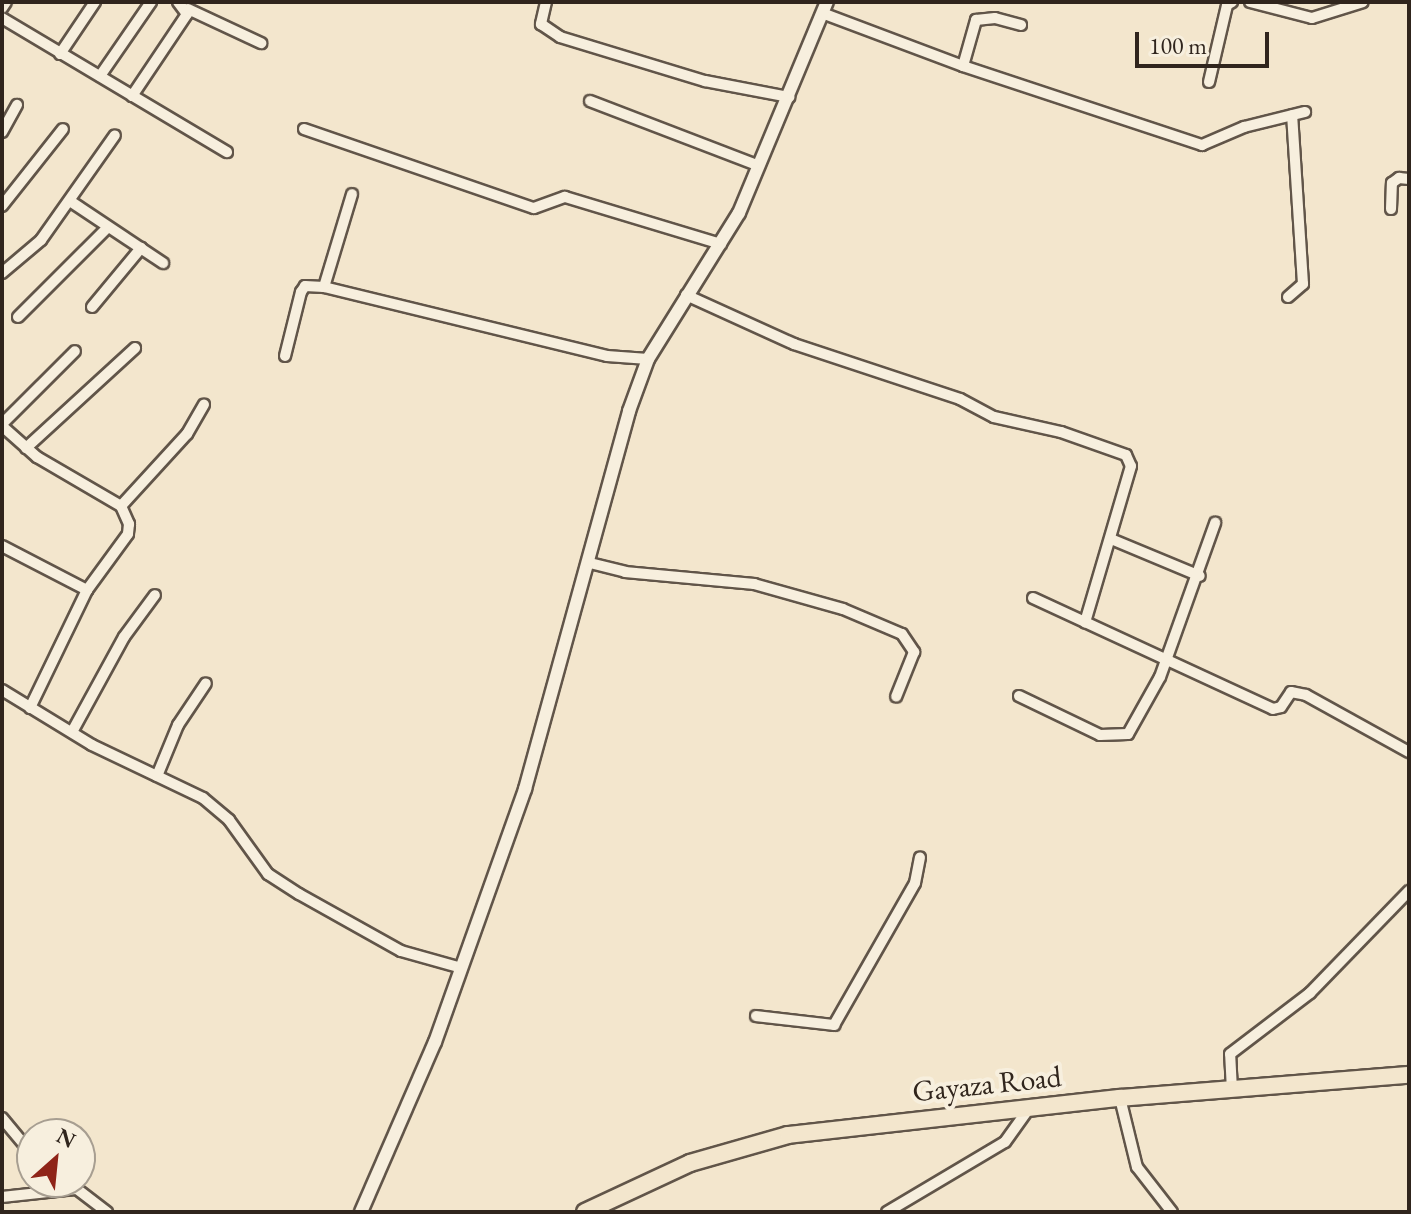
<!DOCTYPE html>
<html>
<head>
<meta charset="utf-8">
<style>
	body { margin:0 }
	#map { position:relative; width:1411px; height:1214px; overflow:hidden; background:#f3e6cd; font-family:"EB Garamond",serif }
	div>[style] { position:absolute }
	[style*='--x'] { left:calc(var(--x)*1px); top:calc(var(--y)*1px); width:calc(var(--w)*1px); rotate:calc(var(--a)*1deg) }
	.roads { filter:drop-shadow(2px 0 #615549) drop-shadow(-2px 0 #615549) drop-shadow(0 2px #615549) drop-shadow(0 -2px #615549) }
	.minor>* { height:10px; margin:-5px; padding:0 5px; transform-origin:5px; border-radius:5px; background:#f7efde }
	.tertiary>* { height:12px; margin:-6px; padding:0 6px; transform-origin:6px; border-radius:6px; background:#f7efde }
	.primary>* { height:16px; margin:-8px; padding:0 8px; transform-origin:8px; border-radius:8px; background:#f3e6cd }
	span { translate:-50% -50%; white-space:nowrap; text-align:center; line-height:1.15; -webkit-text-stroke:8px #f7efde; paint-order:stroke }
	.street-label { font-size:30px; color:#30251d }
	.frame { position:absolute; inset:0; border:4px solid #30251d; pointer-events:none }
	.north { position:absolute; left:16px; top:1118px; width:80px; height:80px; box-sizing:border-box; background:#f7efde; border:2px solid #a79e91; border-radius:50%; rotate:27deg; font-size:22px; font-weight:700; line-height:32px; text-align:center; color:#30251d }
	.north::after { content:''; display:block; margin:auto; width:28px; height:36px; background:#8f2418; clip-path:polygon(50% 0,100% 100%,50% 72%,0 100%) }
	.scale { position:absolute; left:1135px; top:32px; width:134px; height:36px; box-sizing:border-box; border:4px solid #30251d; border-top:0; padding-left:10px; font-size:24px; line-height:28px; white-space:nowrap; color:#30251d; -webkit-text-stroke:6px #f7efde; paint-order:stroke }
</style>
</head>
<body>
<div id="map">
	<div class="roads">
		<div class="minor">
			<i style="--x:546;--y:2;--w:23;--a:103"></i>
			<i style="--x:541;--y:24;--w:23;--a:34"></i>
			<i style="--x:560;--y:37;--w:152;--a:16.9"></i>
			<i style="--x:705;--y:81;--w:86;--a:10.8"></i>
			<i style="--x:1250;--y:2;--w:64;--a:14.5"></i>
			<i style="--x:1312;--y:18;--w:53;--a:-17.4"></i>
			<i style="--x:2;--y:8;--w:7;--a:-56"></i>
			<i style="--x:188;--y:9;--w:81;--a:25"></i>
			<i style="--x:822;--y:13;--w:151;--a:20.6"></i>
			<i style="--x:963;--y:66;--w:48;--a:-74.2"></i>
			<i style="--x:976;--y:20;--w:19;--a:-6"></i>
			<i style="--x:995;--y:18;--w:27;--a:15"></i>
			<i style="--x:2;--y:18;--w:262;--a:30.8"></i>
			<i style="--x:60;--y:54;--w:63;--a:-56.1"></i>
			<i style="--x:963;--y:66;--w:252;--a:18.3"></i>
			<i style="--x:1202;--y:145;--w:46;--a:-23.2"></i>
			<i style="--x:1244;--y:127;--w:63;--a:-13.8"></i>
			<i style="--x:100;--y:76;--w:90;--a:-55.4"></i>
			<i style="--x:1209;--y:82;--w:79;--a:-76.8"></i>
			<i style="--x:1227;--y:5;--w:6;--a:-31"></i>
			<i style="--x:132;--y:96;--w:99;--a:-56.1"></i>
			<i style="--x:187;--y:14;--w:15;--a:-127"></i>
			<i style="--x:590;--y:101;--w:181;--a:21"></i>
			<i style="--x:304;--y:129;--w:243;--a:19"></i>
			<i style="--x:534;--y:208;--w:33;--a:-20"></i>
			<i style="--x:565;--y:197;--w:163;--a:16.8"></i>
			<i style="--x:2;--y:132;--w:31;--a:-61"></i>
			<i style="--x:70;--y:201;--w:112;--a:33.7"></i>
			<i style="--x:2;--y:206;--w:98;--a:-51.6"></i>
			<i style="--x:1391;--y:209;--w:26;--a:-88"></i>
			<i style="--x:1392;--y:183;--w:9;--a:-36"></i>
			<i style="--x:1399;--y:178;--w:10;--a:6"></i>
			<i style="--x:2;--y:273;--w:51;--a:-40.2"></i>
			<i style="--x:41;--y:240;--w:128;--a:-54.8"></i>
			<i style="--x:324;--y:287;--w:291;--a:13.7"></i>
			<i style="--x:607;--y:356;--w:41;--a:4.2"></i>
			<i style="--x:686;--y:295;--w:119;--a:24.4"></i>
			<i style="--x:794;--y:344;--w:175;--a:18.3"></i>
			<i style="--x:960;--y:399;--w:38;--a:28"></i>
			<i style="--x:994;--y:417;--w:69;--a:12.6"></i>
			<i style="--x:1061;--y:432;--w:69;--a:19.5"></i>
			<i style="--x:1126;--y:455;--w:12;--a:66"></i>
			<i style="--x:1131;--y:466;--w:163;--a:106.4"></i>
			<i style="--x:1288;--y:297;--w:20;--a:-41"></i>
			<i style="--x:1303;--y:284;--w:169;--a:-93.7"></i>
			<i style="--x:92;--y:307;--w:77;--a:-50.3"></i>
			<i style="--x:18;--y:317;--w:127;--a:-45"></i>
			<i style="--x:285;--y:356;--w:66;--a:-76"></i>
			<i style="--x:301;--y:292;--w:7;--a:-56"></i>
			<i style="--x:305;--y:286;--w:19;--a:3"></i>
			<i style="--x:324;--y:287;--w:97;--a:-73.2"></i>
			<i style="--x:2;--y:424;--w:103;--a:-45"></i>
			<i style="--x:2;--y:426;--w:47;--a:41.5"></i>
			<i style="--x:37;--y:457;--w:97;--a:30.3"></i>
			<i style="--x:121;--y:506;--w:20;--a:66"></i>
			<i style="--x:129;--y:524;--w:10;--a:96"></i>
			<i style="--x:128;--y:534;--w:69;--a:126.2"></i>
			<i style="--x:87;--y:590;--w:131;--a:115.8"></i>
			<i style="--x:26;--y:448;--w:148;--a:-42.5"></i>
			<i style="--x:121;--y:506;--w:98;--a:-47.5"></i>
			<i style="--x:187;--y:434;--w:34;--a:-60"></i>
			<i style="--x:1111;--y:539;--w:96;--a:22.6"></i>
			<i style="--x:2;--y:546;--w:96;--a:27.4"></i>
			<i style="--x:590;--y:563;--w:36;--a:14"></i>
			<i style="--x:625;--y:572;--w:130;--a:5.3"></i>
			<i style="--x:754;--y:584;--w:92;--a:15.7"></i>
			<i style="--x:843;--y:609;--w:64;--a:23"></i>
			<i style="--x:902;--y:634;--w:22;--a:56"></i>
			<i style="--x:914;--y:652;--w:48;--a:111.8"></i>
			<i style="--x:1033;--y:598;--w:264;--a:24.8"></i>
			<i style="--x:1273;--y:709;--w:8;--a:-14"></i>
			<i style="--x:1281;--y:707;--w:18;--a:-56"></i>
			<i style="--x:1291;--y:692;--w:15;--a:11"></i>
			<i style="--x:1306;--y:695;--w:118;--a:29"></i>
			<i style="--x:2;--y:690;--w:105;--a:31.4"></i>
			<i style="--x:92;--y:745;--w:123;--a:25.5"></i>
			<i style="--x:203;--y:798;--w:34;--a:40"></i>
			<i style="--x:229;--y:820;--w:67;--a:54.2"></i>
			<i style="--x:268;--y:874;--w:37;--a:33"></i>
			<i style="--x:299;--y:894;--w:117;--a:29.2"></i>
			<i style="--x:401;--y:951;--w:63;--a:15.6"></i>
			<i style="--x:1019;--y:696;--w:90;--a:25.7"></i>
			<i style="--x:1100;--y:735;--w:28;--a:-2"></i>
			<i style="--x:1128;--y:734;--w:65;--a:-60.7"></i>
			<i style="--x:1160;--y:677;--w:164;--a:-70.3"></i>
			<i style="--x:72;--y:732;--w:108;--a:-61.3"></i>
			<i style="--x:124;--y:637;--w:52;--a:-53.6"></i>
			<i style="--x:157;--y:776;--w:55;--a:-67.6"></i>
			<i style="--x:178;--y:725;--w:50;--a:-56.3"></i>
			<i style="--x:756;--y:1016;--w:79;--a:6.6"></i>
			<i style="--x:834;--y:1025;--w:163;--a:-60.3"></i>
			<i style="--x:915;--y:883;--w:26;--a:-79"></i>
			<i style="--x:1232;--y:1090;--w:36;--a:-93"></i>
			<i style="--x:1230;--y:1054;--w:101;--a:-37.3"></i>
			<i style="--x:1310;--y:993;--w:142;--a:-45.9"></i>
			<i style="--x:1120;--y:1098;--w:71;--a:76.2"></i>
			<i style="--x:1137;--y:1167;--w:57;--a:52.1"></i>
			<i style="--x:2;--y:1118;--w:47;--a:50.2"></i>
			<i style="--x:73;--y:1186;--w:43;--a:37.4"></i>
			<i style="--x:2;--y:1197;--w:74;--a:-6.2"></i>
			<i style="--x:887;--y:1212;--w:137;--a:-30.7"></i>
			<i style="--x:1005;--y:1142;--w:43;--a:-54.5"></i>
		</div>
		<div class="tertiary">
			<i style="--x:361;--y:1212;--w:185;--a:-66.5"></i>
			<i style="--x:435;--y:1042;--w:269;--a:-70.4"></i>
			<i style="--x:525;--y:789;--w:392;--a:-74.6"></i>
			<i style="--x:629;--y:411;--w:55;--a:-69.9"></i>
			<i style="--x:648;--y:359;--w:172;--a:-58.1"></i>
			<i style="--x:739;--y:213;--w:229;--a:-67.4"></i>
		</div>
		<div class="primary">
			<i style="--x:585;--y:1212;--w:116;--a:-25"></i>
			<i style="--x:690;--y:1163;--w:102;--a:-15.9"></i>
			<i style="--x:788;--y:1135;--w:334;--a:-6.4"></i>
			<i style="--x:1120;--y:1098;--w:290;--a:-4.6"></i>
		</div>
	</div>
	<div class="street-label">
		<span style="left:987px;top:1084px;rotate:-6deg">Gayaza Road</span>
	</div>
	<div class="frame"></div>
	<div class="north">N</div>
	<div class="scale">100 m</div>
</div>
</body>
</html>
